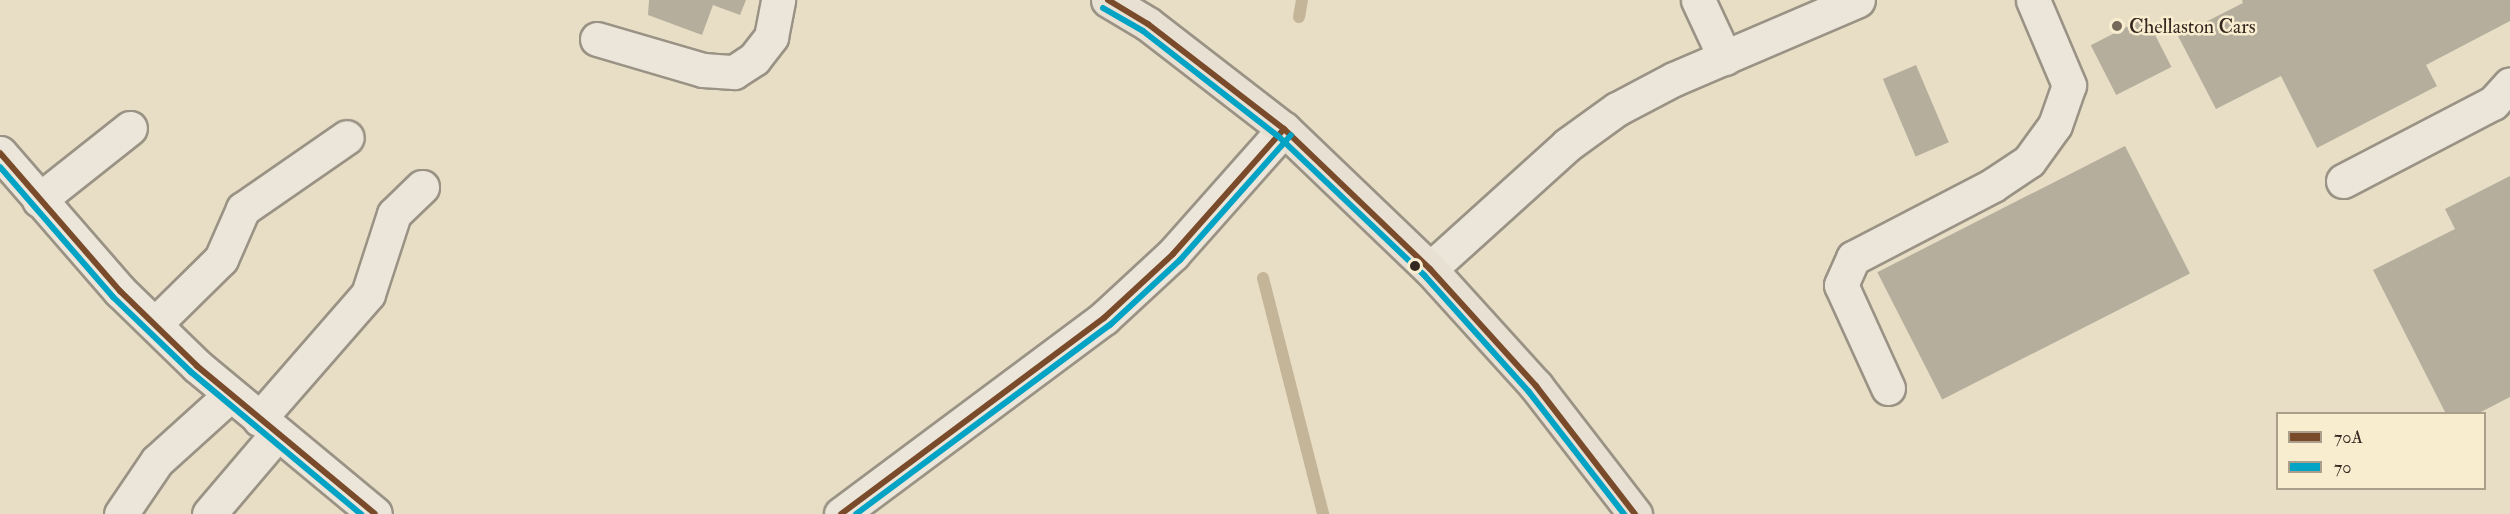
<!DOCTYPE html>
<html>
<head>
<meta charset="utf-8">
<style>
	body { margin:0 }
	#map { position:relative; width:2510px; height:514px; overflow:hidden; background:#e8dec5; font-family:"IM FELL Double Pica",serif }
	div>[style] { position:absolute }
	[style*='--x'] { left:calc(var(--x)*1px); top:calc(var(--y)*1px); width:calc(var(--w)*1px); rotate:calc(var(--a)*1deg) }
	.stream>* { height:12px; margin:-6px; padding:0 6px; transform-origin:6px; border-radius:6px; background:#c4b598 }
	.building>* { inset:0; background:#b5ae9d; transform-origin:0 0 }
	.roads { filter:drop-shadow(2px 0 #9a9385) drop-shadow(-2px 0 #9a9385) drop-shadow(0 2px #9a9385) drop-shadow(0 -2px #9a9385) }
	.minor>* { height:33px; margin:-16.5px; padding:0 16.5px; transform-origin:16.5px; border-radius:16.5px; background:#ebe6d9 }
	.major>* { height:33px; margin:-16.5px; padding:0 16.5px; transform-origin:16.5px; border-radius:16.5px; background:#e8e1d3 }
	.bus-1>* { height:6px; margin:-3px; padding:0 3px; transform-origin:3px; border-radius:3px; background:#7a4b2a }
	.bus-2>* { height:6px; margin:-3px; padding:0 3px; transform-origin:3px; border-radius:3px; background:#03a3c5 }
	.dots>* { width:16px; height:16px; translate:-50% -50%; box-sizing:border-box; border:3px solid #f9edd0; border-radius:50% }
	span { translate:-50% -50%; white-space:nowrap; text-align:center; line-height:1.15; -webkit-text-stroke:5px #f9edd0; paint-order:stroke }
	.poi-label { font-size:20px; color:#352820 }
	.left { translate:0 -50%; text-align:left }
	.legend { position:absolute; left:2276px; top:412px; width:210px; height:78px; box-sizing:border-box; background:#f9edd0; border:2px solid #ab9e8a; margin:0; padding:8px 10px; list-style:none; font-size:18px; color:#352820 }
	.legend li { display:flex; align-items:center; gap:12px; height:30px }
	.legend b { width:30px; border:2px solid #ab9e8a }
</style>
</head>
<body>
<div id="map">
	<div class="stream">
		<i style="--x:1299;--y:17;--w:17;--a:-80"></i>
		<i style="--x:1263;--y:278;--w:244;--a:75.7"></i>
	</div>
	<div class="building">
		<i style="clip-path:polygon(649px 0,746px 0,740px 15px,713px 5px,702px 35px,648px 15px)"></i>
		<i style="clip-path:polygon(2242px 0,2510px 0,2510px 21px,2426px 65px,2437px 86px,2317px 148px,2281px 76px,2216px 109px,2178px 36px,2243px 3px)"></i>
		<i style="left:2146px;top:17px;width:56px;height:62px;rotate:63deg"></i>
		<i style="left:1916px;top:65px;width:84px;height:36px;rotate:67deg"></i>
		<i style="left:2125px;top:146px;width:143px;height:278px;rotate:63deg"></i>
		<i style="clip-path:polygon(2510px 176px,2510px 397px,2477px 414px,2446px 414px,2373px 270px,2455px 229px,2445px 209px)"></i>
	</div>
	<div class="roads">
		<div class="minor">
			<i style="--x:1698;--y:0;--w:64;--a:65"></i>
			<i style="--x:597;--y:39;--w:110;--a:16.3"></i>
			<i style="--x:703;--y:70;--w:31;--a:4"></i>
			<i style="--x:734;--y:72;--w:24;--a:-33"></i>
			<i style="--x:754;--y:59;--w:28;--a:-52"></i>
			<i style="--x:771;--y:37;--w:38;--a:-79"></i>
			<i style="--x:0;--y:153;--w:183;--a:49"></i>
			<i style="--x:120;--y:291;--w:107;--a:44.2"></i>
			<i style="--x:197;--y:366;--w:231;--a:39.7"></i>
			<i style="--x:2343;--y:181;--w:169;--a:-27.5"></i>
			<i style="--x:2493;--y:103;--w:25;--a:-48"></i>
			<i style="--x:39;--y:200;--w:116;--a:-38.4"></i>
			<i style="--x:1430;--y:269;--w:185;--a:-42.1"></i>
			<i style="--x:1567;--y:145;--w:62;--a:-35.8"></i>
			<i style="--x:1617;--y:109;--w:64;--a:-27.8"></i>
			<i style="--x:1674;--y:79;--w:200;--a:-23.2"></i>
			<i style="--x:155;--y:324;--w:93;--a:-44.6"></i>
			<i style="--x:221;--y:259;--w:55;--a:-66.3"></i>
			<i style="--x:243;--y:209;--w:126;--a:-34.7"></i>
			<i style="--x:1888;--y:388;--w:113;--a:-114.5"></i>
			<i style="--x:1841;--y:285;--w:30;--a:-66"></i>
			<i style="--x:1853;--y:258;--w:158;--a:-27.5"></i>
			<i style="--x:1993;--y:185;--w:43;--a:-33.7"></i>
			<i style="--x:2029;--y:161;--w:44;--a:-54.2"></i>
			<i style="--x:2055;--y:125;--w:42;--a:-70.7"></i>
			<i style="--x:2069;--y:85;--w:92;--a:-113"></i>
			<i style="--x:259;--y:419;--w:166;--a:-48.9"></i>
			<i style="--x:368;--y:294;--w:84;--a:-72"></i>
			<i style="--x:394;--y:214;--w:39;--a:-44"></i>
			<i style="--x:121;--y:514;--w:64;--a:-55.8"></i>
			<i style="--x:157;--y:461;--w:98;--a:-42.1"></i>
			<i style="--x:209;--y:514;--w:105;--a:-49.6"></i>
			<i style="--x:841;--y:514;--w:328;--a:-36.7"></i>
			<i style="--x:1104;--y:318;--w:94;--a:-42.8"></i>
			<i style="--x:1173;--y:254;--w:167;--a:-48.4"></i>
		</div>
		<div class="major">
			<i style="--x:1108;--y:0;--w:47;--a:31"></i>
			<i style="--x:1148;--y:24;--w:172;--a:37.7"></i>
			<i style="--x:1284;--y:129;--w:202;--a:43.8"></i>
			<i style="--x:1430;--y:269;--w:158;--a:47.8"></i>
			<i style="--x:1536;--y:386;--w:162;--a:52.3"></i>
		</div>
	</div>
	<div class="bus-1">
		<i style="--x:1108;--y:0;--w:47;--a:31"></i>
		<i style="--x:1148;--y:24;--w:172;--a:37.7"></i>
		<i style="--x:1284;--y:129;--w:202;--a:43.8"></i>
		<i style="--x:1430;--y:269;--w:158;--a:47.8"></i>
		<i style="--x:1536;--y:386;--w:162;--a:52.3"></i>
		<i style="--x:0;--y:153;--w:183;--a:49"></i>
		<i style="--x:120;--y:291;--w:107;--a:44.2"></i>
		<i style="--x:197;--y:366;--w:231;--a:39.7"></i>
		<i style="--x:841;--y:514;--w:328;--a:-36.7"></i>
		<i style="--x:1104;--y:318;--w:94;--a:-42.8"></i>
		<i style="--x:1173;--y:254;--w:167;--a:-48.4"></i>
	</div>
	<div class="bus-2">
		<i style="--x:1103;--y:8;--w:46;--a:29.9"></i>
		<i style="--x:1143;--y:31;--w:171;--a:37.9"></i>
		<i style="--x:1278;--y:136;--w:202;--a:43.6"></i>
		<i style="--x:1424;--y:275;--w:157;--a:48.1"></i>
		<i style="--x:1529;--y:392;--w:155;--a:52.1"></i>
		<i style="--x:0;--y:167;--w:172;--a:49"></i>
		<i style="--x:113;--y:297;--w:108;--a:43.9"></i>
		<i style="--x:191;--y:372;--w:222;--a:39.9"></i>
		<i style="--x:856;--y:514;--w:317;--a:-36.7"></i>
		<i style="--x:1110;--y:325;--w:96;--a:-42.9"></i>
		<i style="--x:1180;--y:260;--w:167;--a:-48.4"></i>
	</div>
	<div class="dots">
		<i style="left:2117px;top:26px;background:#74685a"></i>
		<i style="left:1415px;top:266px;background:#352820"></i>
	</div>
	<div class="poi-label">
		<span class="left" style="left:2129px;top:26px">Chellaston Cars</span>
	</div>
	<ul class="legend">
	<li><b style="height:8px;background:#7a4b2a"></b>70A</li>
	<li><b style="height:8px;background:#03a3c5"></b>70</li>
	</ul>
</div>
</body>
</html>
